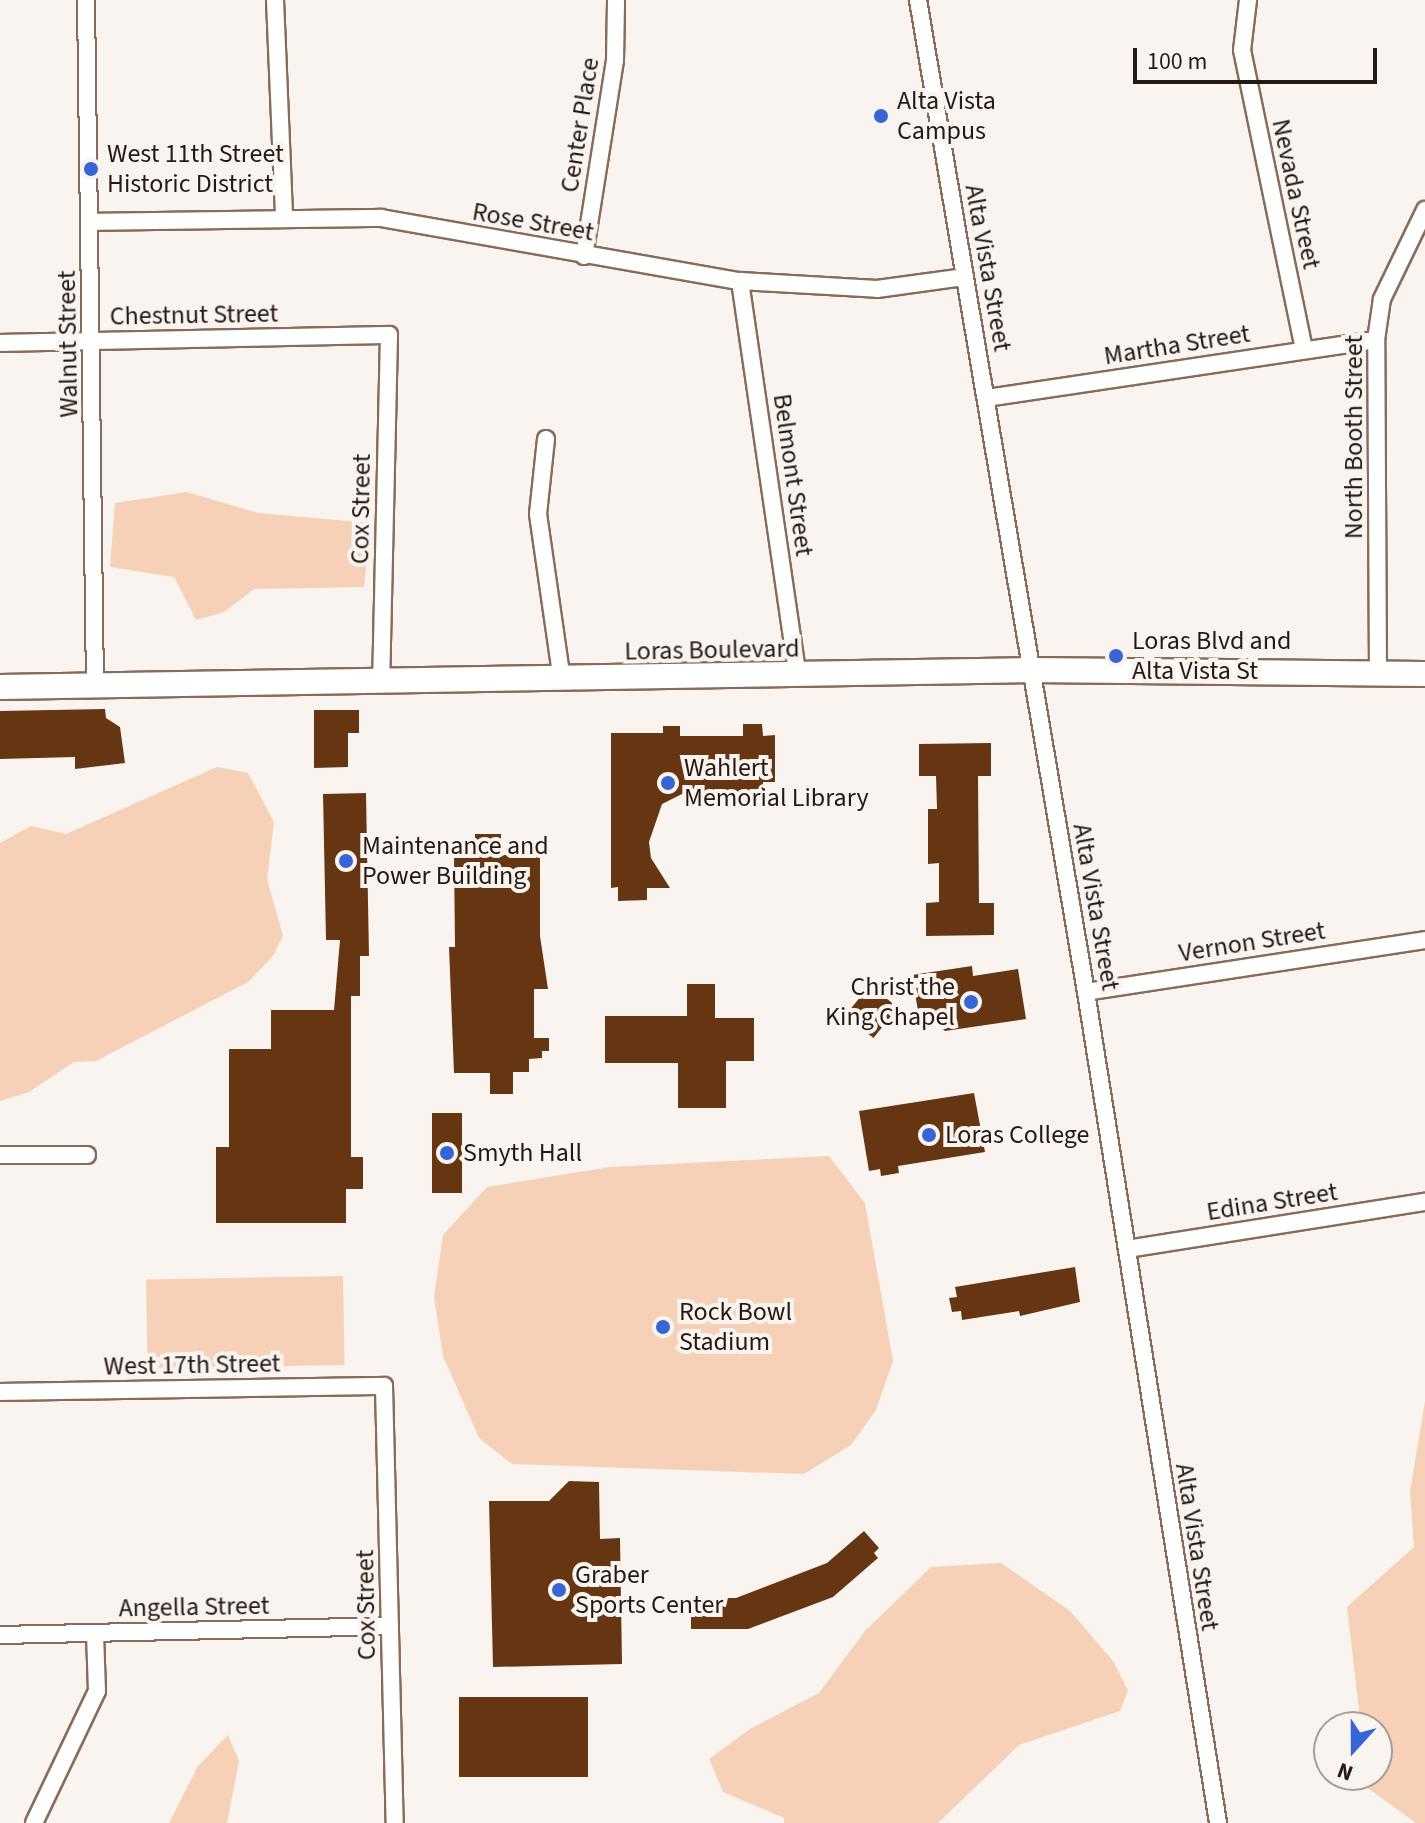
<!DOCTYPE html>
<html>
<head>
<meta charset="utf-8">
<style>
	body { margin:0 }
	#map { position:relative; width:1425px; height:1823px; overflow:hidden; background:#faf4f0; font-family:"Source Sans 3",sans-serif }
	div>[style] { position:absolute }
	[style*='--x'] { left:calc(var(--x)*1px); top:calc(var(--y)*1px); width:calc(var(--w)*1px); rotate:calc(var(--a)*1deg) }
	.green>* { inset:0; background:#f6d0b7; transform-origin:0 0 }
	.building>* { inset:0; background:#653611; transform-origin:0 0 }
	.roads { filter:drop-shadow(2px 0 #886c59) drop-shadow(-2px 0 #886c59) drop-shadow(0 2px #886c59) drop-shadow(0 -2px #886c59) }
	.street>* { height:16px; margin:-8px; padding:0 8px; transform-origin:8px; border-radius:8px; background:#fff }
	.secondary>* { height:24px; margin:-12px; padding:0 12px; transform-origin:12px; border-radius:12px; background:#fff }
	.dots>* { width:22px; height:22px; translate:-50% -50%; box-sizing:border-box; border:4px solid #faf4f0; border-radius:50% }
	span { translate:-50% -50%; white-space:nowrap; text-align:center; line-height:1.15; -webkit-text-stroke:8px #faf4f0; paint-order:stroke }
	.poi-label { font-size:26px; color:#251a13 }
	.left { translate:0 -50%; text-align:left }
	.right { translate:-100% -50%; text-align:right }
	.street-label { font-size:26px; color:#251a13 }
	.north { position:absolute; left:1313px; top:1711px; width:80px; height:80px; box-sizing:border-box; background:#faf4f0; border:2px solid #a59d98; border-radius:50%; rotate:201deg; font-size:22px; font-weight:700; line-height:32px; text-align:center; color:#251a13 }
	.north::after { content:''; display:block; margin:auto; width:28px; height:36px; background:#3865d5; clip-path:polygon(50% 0,100% 100%,50% 72%,0 100%) }
	.scale { position:absolute; left:1133px; top:48px; width:244px; height:36px; box-sizing:border-box; border:4px solid #251a13; border-top:0; padding-left:10px; font-size:24px; line-height:28px; white-space:nowrap; color:#251a13; -webkit-text-stroke:6px #faf4f0; paint-order:stroke }
</style>
</head>
<body>
<div id="map">
	<div class="green">
		<i style="clip-path:polygon(187px 492px,258px 513px,371px 523px,364px 587px,254px 589px,224px 612px,196px 620px,174px 577px,110px 567px,115px 503px)"></i>
		<i style="clip-path:polygon(217px 767px,248px 773px,274px 822px,267px 879px,283px 936px,273px 956px,248px 982px,96px 1061px,74px 1062px,29px 1092px,0 1101px,0 843px,31px 826px,66px 834px)"></i>
		<i style="clip-path:polygon(829px 1156px,865px 1203px,893px 1361px,876px 1410px,851px 1445px,804px 1474px,512px 1464px,479px 1438px,443px 1356px,434px 1297px,443px 1235px,487px 1187px,610px 1167px)"></i>
		<i style="left:343px;top:1276px;width:89px;height:197px;rotate:89deg"></i>
		<i style="clip-path:polygon(1425px 1401px,1425px 1823px,1416px 1823px,1365px 1786px,1364px 1775px,1377px 1775px,1377px 1727px,1361px 1727px,1347px 1607px,1414px 1547px,1410px 1492px)"></i>
		<i style="clip-path:polygon(1001px 1563px,1070px 1611px,1113px 1661px,1128px 1690px,1120px 1711px,1019px 1745px,938px 1823px,784px 1823px,784px 1818px,723px 1792px,709px 1759px,750px 1729px,819px 1693px,865px 1631px,931px 1567px)"></i>
		<i style="clip-path:polygon(228px 1735px,239px 1761px,227px 1823px,169px 1823px,198px 1766px)"></i>
	</div>
	<div class="building">
		<i style="clip-path:polygon(105px 709px,106px 718px,120px 727px,125px 763px,75px 769px,75px 757px,0 759px,0 711px)"></i>
		<i style="clip-path:polygon(314px 710px,359px 710px,359px 733px,348px 733px,348px 767px,314px 768px)"></i>
		<i style="clip-path:polygon(743px 724px,762px 724px,763px 736px,775px 735px,775px 782px,763px 782px,763px 797px,690px 790px,662px 804px,649px 842px,651px 858px,670px 888px,647px 888px,647px 900px,618px 901px,618px 887px,611px 888px,611px 733px,663px 733px,663px 726px,680px 726px,680px 736px,743px 736px)"></i>
		<i style="clip-path:polygon(991px 743px,991px 776px,978px 776px,979px 903px,994px 903px,994px 935px,926px 936px,926px 903px,939px 902px,939px 863px,928px 864px,928px 809px,937px 809px,936px 776px,919px 776px,919px 744px)"></i>
		<i style="clip-path:polygon(366px 793px,369px 956px,360px 956px,360px 996px,351px 996px,351px 1157px,363px 1157px,363px 1189px,346px 1189px,346px 1223px,216px 1223px,216px 1147px,229px 1147px,229px 1049px,271px 1049px,271px 1010px,334px 1010px,340px 940px,326px 940px,323px 794px)"></i>
		<i style="clip-path:polygon(475px 834px,501px 834px,501px 855px,540px 855px,540px 936px,548px 989px,534px 989px,534px 1038px,549px 1038px,549px 1051px,542px 1051px,542px 1058px,529px 1059px,529px 1072px,513px 1072px,513px 1094px,490px 1094px,490px 1073px,454px 1073px,449px 947px,455px 947px,454px 855px,475px 855px)"></i>
		<i style="clip-path:polygon(972px 966px,973px 976px,1018px 969px,1026px 1019px,945px 1031px,933px 1020px,920px 1023px,912px 975px)"></i>
		<i style="clip-path:polygon(687px 984px,715px 984px,715px 1018px,754px 1018px,754px 1061px,726px 1061px,726px 1108px,678px 1108px,678px 1063px,605px 1063px,605px 1016px,687px 1016px)"></i>
		<i style="left:870px;top:985px;width:36px;height:39px;rotate:39deg"></i>
		<i style="clip-path:polygon(974px 1093px,985px 1152px,898px 1166px,899px 1173px,881px 1176px,880px 1169px,869px 1171px,859px 1111px)"></i>
		<i style="left:432px;top:1113px;width:30px;height:80px"></i>
		<i style="clip-path:polygon(1075px 1267px,1080px 1302px,1020px 1316px,1019px 1311px,962px 1320px,961px 1311px,952px 1312px,949px 1298px,957px 1297px,955px 1287px)"></i>
		<i style="clip-path:polygon(569px 1481px,599px 1482px,600px 1539px,620px 1538px,622px 1664px,493px 1667px,489px 1501px,549px 1501px)"></i>
		<i style="clip-path:polygon(864px 1531px,879px 1548px,874px 1553px,878px 1558px,833px 1597px,748px 1629px,691px 1629px,691px 1598px,736px 1598px,827px 1563px)"></i>
		<i style="left:459px;top:1697px;width:129px;height:80px"></i>
	</div>
	<div class="roads">
		<div class="street">
			<i style="--x:86;--y:0;--w:687;--a:89.25"></i>
			<i style="--x:275;--y:0;--w:217;--a:87.6"></i>
			<i style="--x:918;--y:0;--w:1006;--a:80.39"></i>
			<i style="--x:1086;--y:992;--w:841;--a:80.97"></i>
			<i style="--x:1248;--y:0;--w:50;--a:96.8"></i>
			<i style="--x:1242;--y:50;--w:306;--a:78.3"></i>
			<i style="--x:91;--y:222;--w:290;--a:-0.8"></i>
			<i style="--x:381;--y:218;--w:364;--a:10"></i>
			<i style="--x:740;--y:281;--w:137;--a:3.3"></i>
			<i style="--x:877;--y:289;--w:89;--a:-7.8"></i>
			<i style="--x:584;--y:256;--w:198;--a:-81"></i>
			<i style="--x:615;--y:60;--w:60;--a:-89"></i>
			<i style="--x:740;--y:281;--w:400;--a:81.7"></i>
			<i style="--x:0;--y:343;--w:389;--a:-1.2"></i>
			<i style="--x:389;--y:335;--w:348;--a:91.3"></i>
			<i style="--x:987;--y:398;--w:393;--a:-8.5"></i>
			<i style="--x:546;--y:439;--w:75;--a:96.1"></i>
			<i style="--x:538;--y:514;--w:168;--a:81.8"></i>
			<i style="--x:1378;--y:674;--w:334;--a:-90.3"></i>
			<i style="--x:1376;--y:340;--w:41;--a:-81.7"></i>
			<i style="--x:1382;--y:299;--w:99;--a:-64.2"></i>
			<i style="--x:1086;--y:992;--w:343;--a:-8.7"></i>
			<i style="--x:0;--y:1155;--w:87;--a:0"></i>
			<i style="--x:1127;--y:1249;--w:302;--a:-9"></i>
			<i style="--x:0;--y:1392;--w:384;--a:-0.9"></i>
			<i style="--x:384;--y:1386;--w:437;--a:88.6"></i>
			<i style="--x:0;--y:1635;--w:390;--a:-1.3"></i>
			<i style="--x:34;--y:1823;--w:146;--a:-64.5"></i>
			<i style="--x:97;--y:1691;--w:58;--a:-92"></i>
		</div>
		<div class="secondary">
			<i style="--x:0;--y:687;--w:1032;--a:-0.94"></i>
			<i style="--x:1032;--y:670;--w:393;--a:0.6"></i>
		</div>
	</div>
	<div class="dots">
		<i style="left:881px;top:116px;background:#3865d5"></i>
		<i style="left:91px;top:169px;background:#3865d5"></i>
		<i style="left:1116px;top:656px;background:#3865d5"></i>
		<i style="left:668px;top:783px;background:#3865d5"></i>
		<i style="left:346px;top:861px;background:#3865d5"></i>
		<i style="left:971px;top:1002px;background:#3865d5"></i>
		<i style="left:929px;top:1135px;background:#3865d5"></i>
		<i style="left:447px;top:1153px;background:#3865d5"></i>
		<i style="left:663px;top:1327px;background:#3865d5"></i>
		<i style="left:559px;top:1590px;background:#3865d5"></i>
	</div>
	<div class="poi-label">
		<span class="left" style="left:897px;top:116px">Alta Vista<br>Campus</span>
		<span class="left" style="left:107px;top:169px">West 11th Street<br>Historic District</span>
		<span class="left" style="left:1132px;top:656px">Loras Blvd and<br>Alta Vista St</span>
		<span class="left" style="left:684px;top:783px">Wahlert<br>Memorial Library</span>
		<span class="left" style="left:362px;top:861px">Maintenance and<br>Power Building</span>
		<span class="right" style="left:955px;top:1002px">Christ the<br>King Chapel</span>
		<span class="left" style="left:945px;top:1135px">Loras College</span>
		<span class="left" style="left:463px;top:1153px">Smyth Hall</span>
		<span class="left" style="left:679px;top:1327px">Rock Bowl<br>Stadium</span>
		<span class="left" style="left:575px;top:1590px">Graber<br>Sports Center</span>
	</div>
	<div class="street-label">
		<span style="left:580px;top:125px;rotate:-81deg">Center Place</span>
		<span style="left:1296px;top:194px;rotate:78deg">Nevada Street</span>
		<span style="left:533px;top:222px;rotate:10deg">Rose Street</span>
		<span style="left:988px;top:268px;rotate:80deg">Alta Vista Street</span>
		<span style="left:194px;top:315px;rotate:-1deg">Chestnut Street</span>
		<span style="left:68px;top:344px;rotate:-91deg">Walnut Street</span>
		<span style="left:1177px;top:345px;rotate:-9deg">Martha Street</span>
		<span style="left:1354px;top:437px;rotate:-90deg">North Booth Street</span>
		<span style="left:793px;top:475px;rotate:82deg">Belmont Street</span>
		<span style="left:361px;top:509px;rotate:-89deg">Cox Street</span>
		<span style="left:712px;top:650px;rotate:-1deg">Loras Boulevard</span>
		<span style="left:1096px;top:907px;rotate:80deg">Alta Vista Street</span>
		<span style="left:1252px;top:942px;rotate:-9deg">Vernon Street</span>
		<span style="left:1272px;top:1202px;rotate:-9deg">Edina Street</span>
		<span style="left:192px;top:1365px;rotate:-1deg">West 17th Street</span>
		<span style="left:1197px;top:1547px;rotate:81deg">Alta Vista Street</span>
		<span style="left:366px;top:1605px;rotate:-91deg">Cox Street</span>
		<span style="left:194px;top:1607px;rotate:-1deg">Angella Street</span>
	</div>
	<div class="north">N</div>
	<div class="scale">100 m</div>
</div>
</body>
</html>
